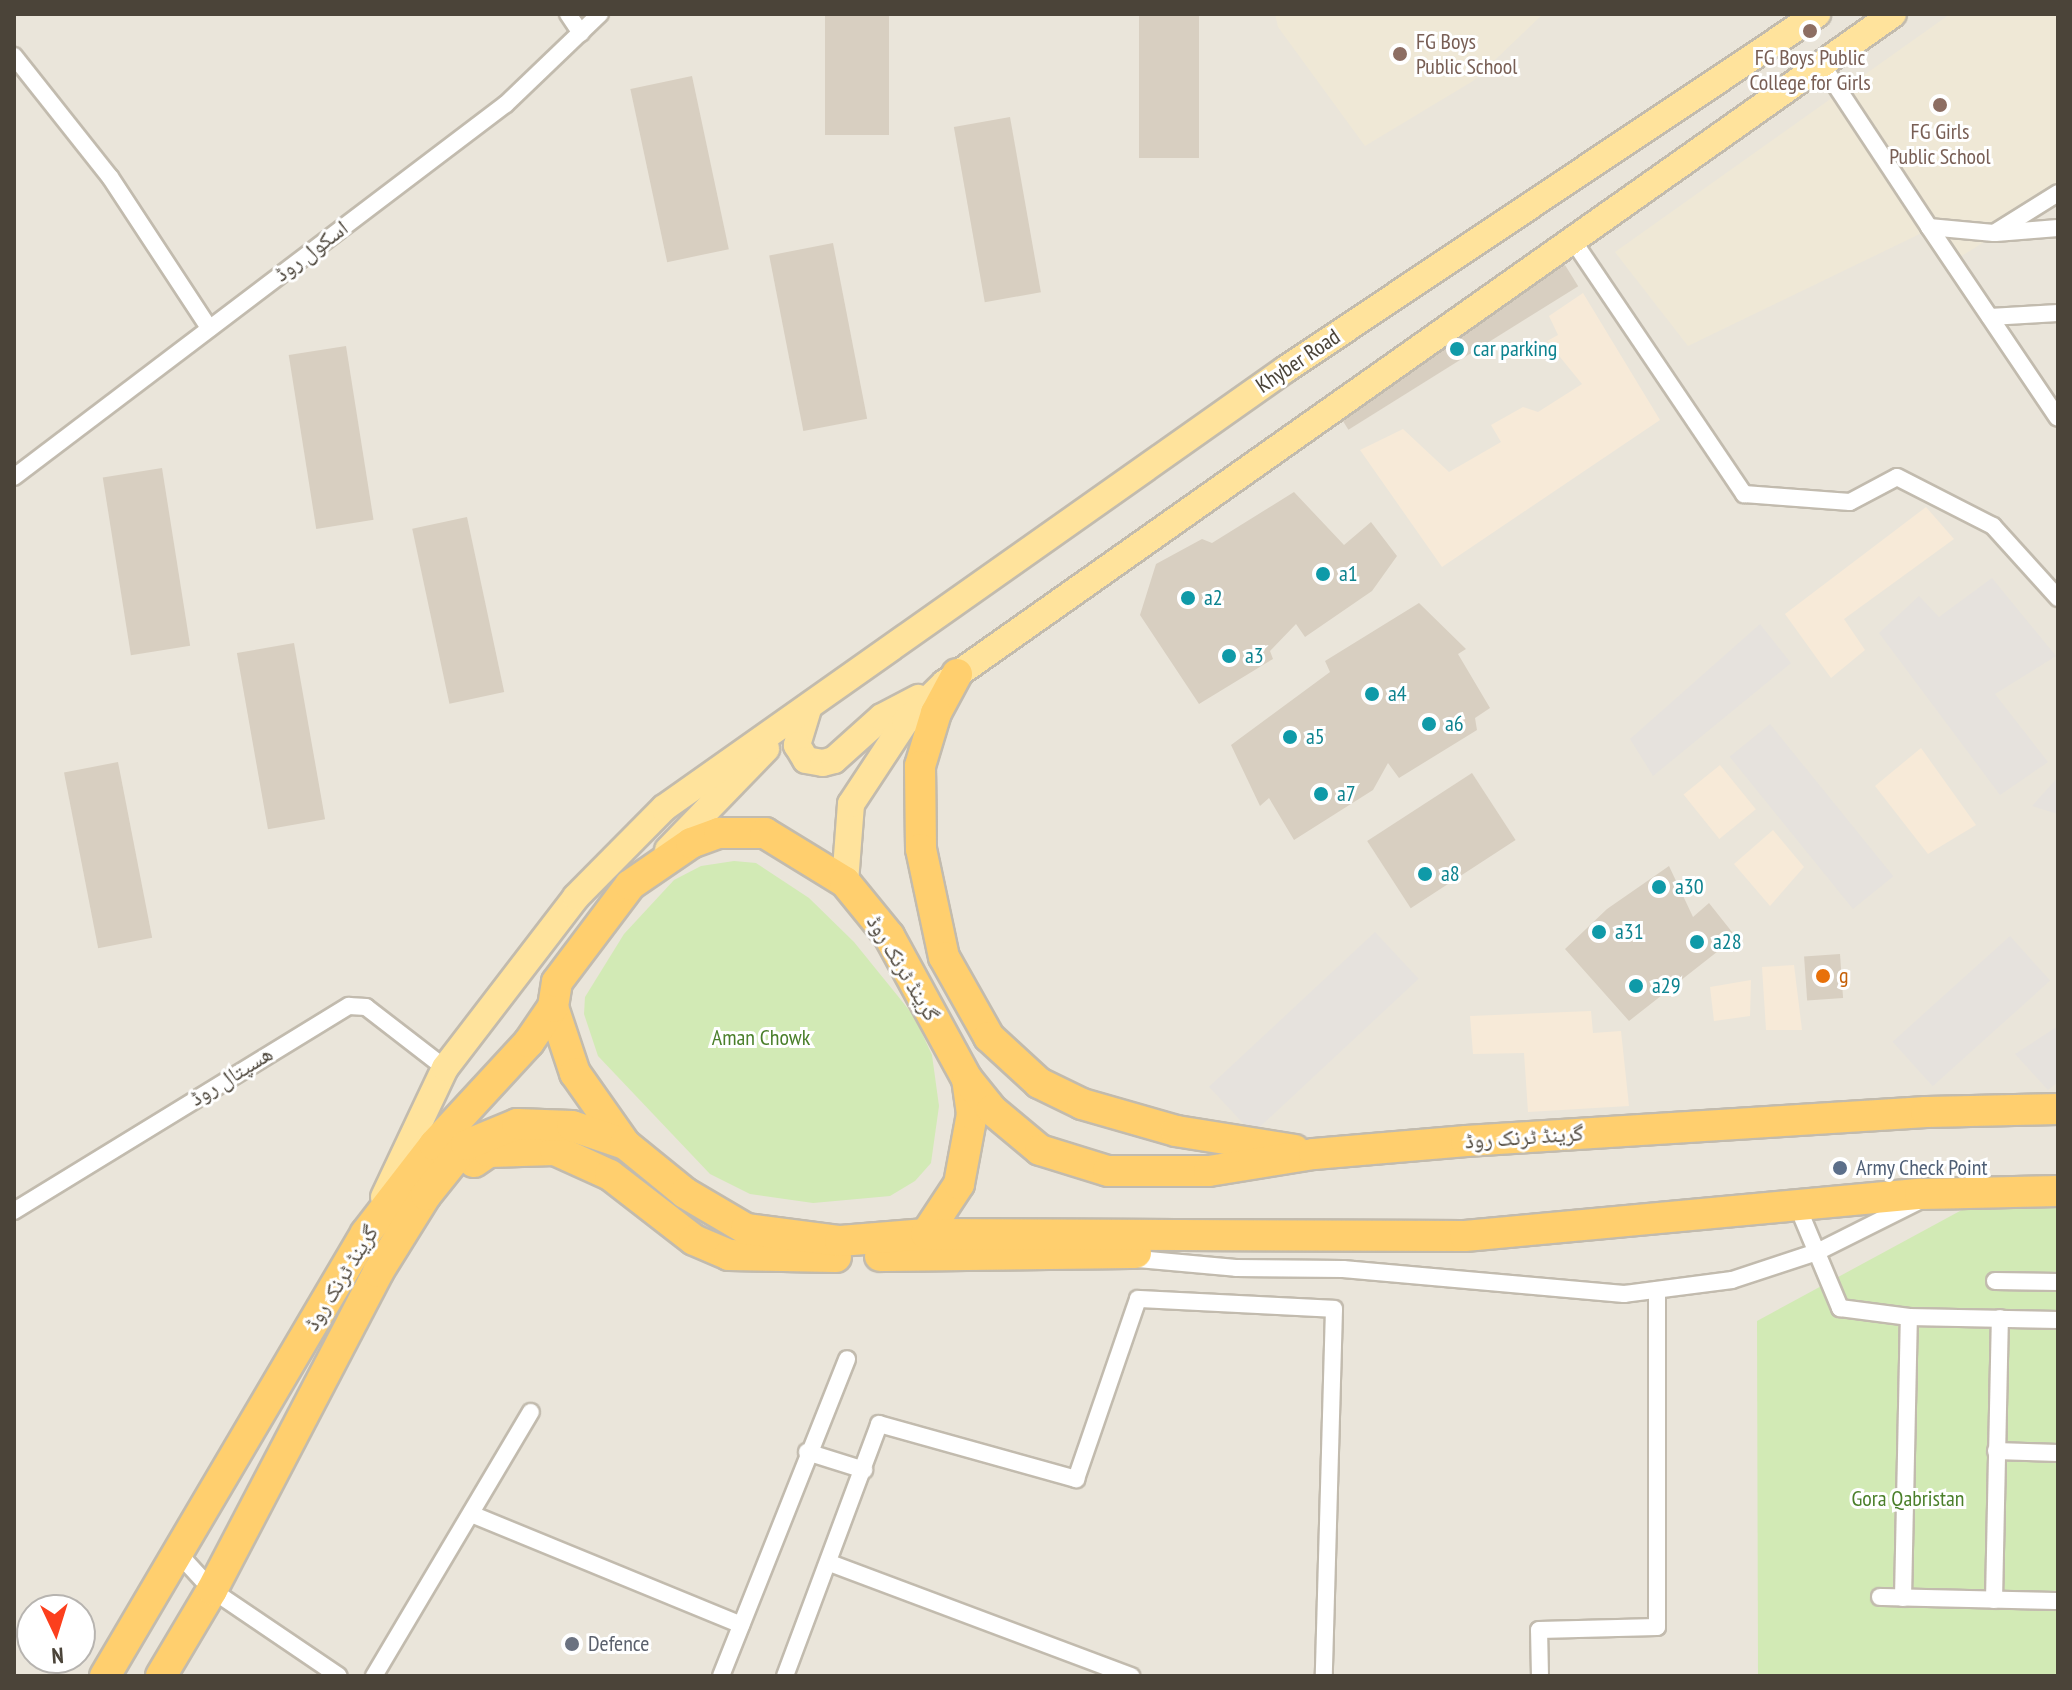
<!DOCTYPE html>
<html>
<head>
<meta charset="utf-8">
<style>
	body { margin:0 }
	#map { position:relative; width:2072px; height:1690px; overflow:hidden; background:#f6f3ec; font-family:"PT Sans Narrow","Noto Naskh Arabic",sans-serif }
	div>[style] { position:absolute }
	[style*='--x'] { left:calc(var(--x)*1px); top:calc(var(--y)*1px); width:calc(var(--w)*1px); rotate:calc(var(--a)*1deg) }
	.residential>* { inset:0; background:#eae5da }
	.commercial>* { inset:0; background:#f7ead8; transform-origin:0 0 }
	.industrial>* { inset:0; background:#e6e2dd; transform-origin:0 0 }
	.education>* { inset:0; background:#efe8d6 }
	.green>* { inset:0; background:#d2eab5 }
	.building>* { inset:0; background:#d8cfc1; transform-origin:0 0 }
	.roads { filter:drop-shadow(2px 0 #c2bbae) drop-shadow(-2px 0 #c2bbae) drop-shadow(0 2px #c2bbae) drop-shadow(0 -2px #c2bbae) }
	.street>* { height:16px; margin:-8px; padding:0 8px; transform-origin:8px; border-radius:8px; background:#fff }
	.primary>* { height:26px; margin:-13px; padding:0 13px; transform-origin:13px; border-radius:13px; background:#ffe39c }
	.highway>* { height:30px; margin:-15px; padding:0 15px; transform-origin:15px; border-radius:15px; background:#ffcf6e }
	.dots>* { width:22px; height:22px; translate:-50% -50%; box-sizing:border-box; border:4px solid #fff; border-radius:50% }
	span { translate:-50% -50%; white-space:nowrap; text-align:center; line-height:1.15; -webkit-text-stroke:6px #fff; paint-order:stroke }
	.education-label { font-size:22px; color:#785e54 }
	.left { translate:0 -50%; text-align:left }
	.street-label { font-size:22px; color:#4b4439 }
	.culture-label { font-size:22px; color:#0d838f }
	.food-label { font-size:22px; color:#c56008 }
	.park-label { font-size:22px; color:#4a7f2a }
	.service-label { font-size:22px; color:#4e5e75 }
	.worship-label { font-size:22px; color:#5b616d }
	.frame { position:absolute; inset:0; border:16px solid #4b4439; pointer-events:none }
	.north { position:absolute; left:16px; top:1594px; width:80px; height:80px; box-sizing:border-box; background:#fff; border:2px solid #b7b4b0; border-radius:50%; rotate:176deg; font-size:22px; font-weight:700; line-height:32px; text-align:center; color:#4b4439 }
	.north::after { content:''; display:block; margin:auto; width:28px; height:36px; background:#fc3f1d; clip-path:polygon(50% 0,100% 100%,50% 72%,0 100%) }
</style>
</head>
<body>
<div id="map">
	<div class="residential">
		<i style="clip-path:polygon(evenodd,14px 14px,2058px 14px,2058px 1676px,14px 1676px,14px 14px,32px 1610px,80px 1610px,80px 1658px,32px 1658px,32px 1610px)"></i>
	</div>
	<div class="commercial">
		<i style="clip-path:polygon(1583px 293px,1660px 420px,1442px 567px,1360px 450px,1403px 429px,1449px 472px,1501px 442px,1491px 425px,1523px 407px,1538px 412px,1582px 384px,1547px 341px,1558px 335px,1549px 316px)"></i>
		<i style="clip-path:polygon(1926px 507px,1954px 539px,1844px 619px,1865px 650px,1831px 678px,1785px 614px)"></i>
		<i style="clip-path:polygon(1921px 748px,1976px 825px,1928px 854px,1875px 786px)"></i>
		<i style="left:1720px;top:765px;width:57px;height:47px;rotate:51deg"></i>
		<i style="clip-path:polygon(1773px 830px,1804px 867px,1770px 906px,1734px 864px)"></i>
		<i style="clip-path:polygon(1794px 965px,1802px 1030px,1766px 1030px,1762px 967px)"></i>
		<i style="clip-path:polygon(1751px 980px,1750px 1016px,1714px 1021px,1710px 987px)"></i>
		<i style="clip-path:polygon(1591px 1011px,1593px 1033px,1621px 1031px,1629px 1106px,1528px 1112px,1524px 1053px,1473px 1054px,1470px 1016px)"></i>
	</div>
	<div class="industrial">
		<i style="clip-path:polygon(1992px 578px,2056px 656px,1995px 694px,2048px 762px,2000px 795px,1879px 633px,1919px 596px,1939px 617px)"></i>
		<i style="clip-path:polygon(1760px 624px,1791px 663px,1653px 776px,1630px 739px)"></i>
		<i style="left:1770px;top:724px;width:196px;height:52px;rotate:51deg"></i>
		<i style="clip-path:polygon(2058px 777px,2058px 814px,2032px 806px)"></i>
		<i style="left:1375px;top:932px;width:64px;height:227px;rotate:47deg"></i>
		<i style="left:2010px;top:936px;width:60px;height:158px;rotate:48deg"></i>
		<i style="clip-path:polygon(2058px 1026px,2058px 1082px,2048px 1090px,2015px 1054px)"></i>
	</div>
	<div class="education">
		<i style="clip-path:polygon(1275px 14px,1543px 14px,1473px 81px,1365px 146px,1278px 27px)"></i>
		<i style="clip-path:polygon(1950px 14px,2058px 14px,2058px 196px,1960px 257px,1928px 230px,1688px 346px,1615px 252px)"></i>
	</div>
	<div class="green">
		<i style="clip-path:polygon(734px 861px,756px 863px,809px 898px,854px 942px,914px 1016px,932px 1055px,939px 1106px,931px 1163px,915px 1181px,890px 1196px,813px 1203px,750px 1194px,710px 1174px,598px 1056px,584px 1014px,585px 997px,624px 934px,674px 880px,701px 866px)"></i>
		<i style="clip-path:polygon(2058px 1196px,2058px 1676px,1758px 1676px,1757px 1321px,1971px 1205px)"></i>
	</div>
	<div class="building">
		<i style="left:825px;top:14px;width:64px;height:121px"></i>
		<i style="left:1139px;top:14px;width:60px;height:144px"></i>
		<i style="left:692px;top:76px;width:177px;height:63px;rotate:78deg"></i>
		<i style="left:1010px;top:117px;width:178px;height:57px;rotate:80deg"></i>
		<i style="left:833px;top:243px;width:179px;height:65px;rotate:79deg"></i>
		<i style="left:1565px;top:265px;width:25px;height:271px;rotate:58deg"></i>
		<i style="left:346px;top:346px;width:176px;height:58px;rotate:81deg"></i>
		<i style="left:162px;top:468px;width:180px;height:60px;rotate:81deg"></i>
		<i style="clip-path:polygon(1294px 492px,1344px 545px,1371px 522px,1397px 556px,1372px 591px,1305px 637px,1296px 624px,1270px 651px,1273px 659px,1199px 704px,1140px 615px,1156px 564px,1202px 539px,1212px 543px)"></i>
		<i style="left:467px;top:517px;width:179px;height:56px;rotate:78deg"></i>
		<i style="clip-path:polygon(1419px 603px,1466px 649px,1458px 654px,1490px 708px,1475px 718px,1477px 730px,1399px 778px,1388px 763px,1373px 790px,1294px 840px,1269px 798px,1260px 806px,1231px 745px,1330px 672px,1325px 661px)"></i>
		<i style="left:294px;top:643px;width:179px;height:58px;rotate:80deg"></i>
		<i style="left:118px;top:762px;width:179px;height:55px;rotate:79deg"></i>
		<i style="left:1472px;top:773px;width:80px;height:125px;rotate:57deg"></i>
		<i style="clip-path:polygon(1669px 866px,1693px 917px,1709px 903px,1736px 937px,1629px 1021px,1565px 949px,1607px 909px)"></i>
		<i style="left:1840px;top:954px;width:44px;height:36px;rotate:86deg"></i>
	</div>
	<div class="roads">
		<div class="street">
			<i style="--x:568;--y:14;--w:23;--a:56"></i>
			<i style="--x:14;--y:56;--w:154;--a:51.6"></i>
			<i style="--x:110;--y:177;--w:181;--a:56.7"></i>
			<i style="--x:1823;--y:66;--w:193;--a:56.6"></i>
			<i style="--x:1929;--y:227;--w:65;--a:5.3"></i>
			<i style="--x:1994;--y:233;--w:75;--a:-32"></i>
			<i style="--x:1929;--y:227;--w:230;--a:56"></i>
			<i style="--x:1996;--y:233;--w:62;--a:-4.6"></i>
			<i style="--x:1572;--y:239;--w:308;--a:56"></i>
			<i style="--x:1744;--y:494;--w:106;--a:4.3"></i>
			<i style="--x:1850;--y:502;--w:53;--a:-28"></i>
			<i style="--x:1897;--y:477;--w:108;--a:27"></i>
			<i style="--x:1993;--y:526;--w:97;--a:47.9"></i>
			<i style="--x:1990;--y:317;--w:68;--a:-3.4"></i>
			<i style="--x:14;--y:477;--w:617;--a:-37.17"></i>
			<i style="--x:506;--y:104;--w:130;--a:-43.8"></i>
			<i style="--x:1797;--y:1205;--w:112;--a:67.3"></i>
			<i style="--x:1840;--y:1308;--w:70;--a:7.4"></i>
			<i style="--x:1909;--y:1317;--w:149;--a:1.2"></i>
			<i style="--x:14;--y:1211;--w:393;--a:-31.5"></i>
			<i style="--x:349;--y:1006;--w:17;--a:3"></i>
			<i style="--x:366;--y:1007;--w:100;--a:37.7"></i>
			<i style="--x:1127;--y:1258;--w:109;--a:5.2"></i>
			<i style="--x:1236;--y:1268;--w:107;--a:0.5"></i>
			<i style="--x:1343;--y:1269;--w:282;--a:5.1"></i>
			<i style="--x:1624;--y:1294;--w:109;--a:-7.4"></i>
			<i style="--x:1732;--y:1280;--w:89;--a:-18.2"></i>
			<i style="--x:1817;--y:1252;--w:112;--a:-26.6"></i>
			<i style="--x:1995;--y:1281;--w:63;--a:0.9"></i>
			<i style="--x:1996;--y:1451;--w:62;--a:1.8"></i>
			<i style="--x:807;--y:1452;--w:60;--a:17.5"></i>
			<i style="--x:471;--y:1514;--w:292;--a:22.3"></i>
			<i style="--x:177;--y:1552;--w:52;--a:47.4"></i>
			<i style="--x:212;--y:1590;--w:153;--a:34.1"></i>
			<i style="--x:830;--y:1563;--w:322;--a:20.6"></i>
			<i style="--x:1880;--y:1597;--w:178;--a:1.3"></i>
			<i style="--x:1903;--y:1598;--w:281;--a:-88.8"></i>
			<i style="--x:1994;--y:1600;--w:282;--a:-88.8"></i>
			<i style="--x:374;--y:1676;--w:307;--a:-59.3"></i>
			<i style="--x:721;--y:1676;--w:341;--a:-68.3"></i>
			<i style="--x:785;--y:1676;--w:269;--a:-69.5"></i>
			<i style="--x:879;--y:1424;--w:205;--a:15.6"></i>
			<i style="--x:1076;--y:1479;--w:190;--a:-71"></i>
			<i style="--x:1138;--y:1299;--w:196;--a:2.9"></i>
			<i style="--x:1334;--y:1309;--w:367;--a:91.6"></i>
			<i style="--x:1540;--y:1676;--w:46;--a:-91.2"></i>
			<i style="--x:1539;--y:1630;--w:118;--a:-1.5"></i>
			<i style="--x:1657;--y:1627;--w:337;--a:-90"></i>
		</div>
		<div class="primary">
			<i style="--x:808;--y:709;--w:38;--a:107"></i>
			<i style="--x:797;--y:745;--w:17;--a:59"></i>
			<i style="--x:806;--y:760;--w:17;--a:10"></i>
			<i style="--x:823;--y:763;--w:11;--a:-15"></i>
			<i style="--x:834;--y:760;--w:64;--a:-41.9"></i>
			<i style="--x:882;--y:717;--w:41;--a:-27.8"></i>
			<i style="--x:668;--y:850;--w:141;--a:-45.9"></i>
			<i style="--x:845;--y:882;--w:78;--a:-85.6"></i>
			<i style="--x:851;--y:804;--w:98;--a:-56.6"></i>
			<i style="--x:905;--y:722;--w:56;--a:-44.3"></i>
			<i style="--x:945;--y:683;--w:1160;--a:-35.21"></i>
			<i style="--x:384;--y:1197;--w:143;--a:-64.7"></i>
			<i style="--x:445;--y:1068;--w:215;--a:-52.5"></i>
			<i style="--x:576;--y:897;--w:125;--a:-45.3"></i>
			<i style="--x:664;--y:808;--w:761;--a:-35.21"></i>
			<i style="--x:1286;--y:369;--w:639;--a:-33.76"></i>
		</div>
		<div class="highway">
			<i style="--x:957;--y:674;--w:44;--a:118.3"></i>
			<i style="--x:936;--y:713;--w:55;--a:106.8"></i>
			<i style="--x:920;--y:766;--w:83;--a:89.3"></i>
			<i style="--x:921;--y:849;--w:110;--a:78"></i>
			<i style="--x:944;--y:957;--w:92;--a:60.6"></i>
			<i style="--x:989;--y:1037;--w:68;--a:42.6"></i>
			<i style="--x:1039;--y:1083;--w:48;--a:26"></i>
			<i style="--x:1082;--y:1104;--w:98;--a:16"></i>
			<i style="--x:1176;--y:1131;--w:120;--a:9.1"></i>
			<i style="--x:553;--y:1007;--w:70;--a:71.6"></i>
			<i style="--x:575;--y:1073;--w:87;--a:54.8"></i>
			<i style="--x:474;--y:1162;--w:18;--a:-34"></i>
			<i style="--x:489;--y:1152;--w:66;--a:-1.7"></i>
			<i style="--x:555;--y:1150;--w:60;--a:24.4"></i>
			<i style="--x:610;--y:1175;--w:106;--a:37.7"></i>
			<i style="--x:694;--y:1240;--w:38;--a:23"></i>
			<i style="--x:729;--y:1255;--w:107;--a:1.1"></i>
			<i style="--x:926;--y:1234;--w:60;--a:-56.6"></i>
			<i style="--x:959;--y:1184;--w:71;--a:-79.5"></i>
			<i style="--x:972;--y:1114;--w:35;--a:-98"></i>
			<i style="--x:880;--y:1256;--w:256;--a:-0.7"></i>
			<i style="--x:105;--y:1676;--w:514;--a:-59.49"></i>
			<i style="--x:366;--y:1233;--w:111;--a:-52.3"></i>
			<i style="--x:434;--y:1145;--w:140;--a:-47.3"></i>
			<i style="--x:529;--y:1042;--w:42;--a:-55.6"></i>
			<i style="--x:553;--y:1007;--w:25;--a:-81"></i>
			<i style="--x:557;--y:982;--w:121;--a:-53"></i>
			<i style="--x:630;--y:885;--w:74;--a:-34.5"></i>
			<i style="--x:691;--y:843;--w:30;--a:-20"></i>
			<i style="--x:719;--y:833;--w:46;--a:0"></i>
			<i style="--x:765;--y:833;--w:94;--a:31.5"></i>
			<i style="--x:845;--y:882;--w:70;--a:50.8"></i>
			<i style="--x:889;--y:936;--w:163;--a:61.4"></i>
			<i style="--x:967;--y:1079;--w:40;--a:51"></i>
			<i style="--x:992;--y:1110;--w:62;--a:39.8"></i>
			<i style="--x:1040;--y:1150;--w:71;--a:17.2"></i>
			<i style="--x:1108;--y:1171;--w:101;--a:0"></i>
			<i style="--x:1209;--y:1171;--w:106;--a:-9.2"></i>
			<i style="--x:1314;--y:1154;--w:153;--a:-4.9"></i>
			<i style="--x:1466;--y:1141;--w:461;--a:-3.6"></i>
			<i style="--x:1926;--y:1112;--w:132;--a:-1.3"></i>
			<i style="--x:161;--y:1676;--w:100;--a:-59.3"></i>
			<i style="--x:212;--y:1590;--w:359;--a:-62.4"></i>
			<i style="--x:378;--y:1272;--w:91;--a:-58.1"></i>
			<i style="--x:426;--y:1195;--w:64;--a:-51.3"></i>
			<i style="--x:466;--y:1145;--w:55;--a:-22.4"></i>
			<i style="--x:517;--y:1124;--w:55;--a:2.1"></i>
			<i style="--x:572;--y:1126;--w:56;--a:18.8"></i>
			<i style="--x:625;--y:1144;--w:77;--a:39.2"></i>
			<i style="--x:685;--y:1193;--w:71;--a:30.5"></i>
			<i style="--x:746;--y:1229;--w:95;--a:7.3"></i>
			<i style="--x:840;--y:1241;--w:86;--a:-4.7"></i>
			<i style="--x:926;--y:1234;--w:539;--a:0.21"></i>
			<i style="--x:1465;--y:1236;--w:457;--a:-5.3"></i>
			<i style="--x:1920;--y:1194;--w:138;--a:-1.2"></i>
		</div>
	</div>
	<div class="dots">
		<i style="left:1810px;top:31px;background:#8d6e63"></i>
		<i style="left:1400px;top:54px;background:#8d6e63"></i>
		<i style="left:1940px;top:105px;background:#8d6e63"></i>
		<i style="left:1457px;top:349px;background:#0f9aa8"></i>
		<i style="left:1323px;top:574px;background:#0f9aa8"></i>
		<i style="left:1188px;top:598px;background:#0f9aa8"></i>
		<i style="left:1229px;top:656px;background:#0f9aa8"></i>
		<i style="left:1372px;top:694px;background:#0f9aa8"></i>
		<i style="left:1429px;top:724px;background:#0f9aa8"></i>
		<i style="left:1290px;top:737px;background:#0f9aa8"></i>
		<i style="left:1321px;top:794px;background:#0f9aa8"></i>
		<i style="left:1425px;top:874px;background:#0f9aa8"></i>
		<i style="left:1659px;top:887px;background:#0f9aa8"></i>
		<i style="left:1599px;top:932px;background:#0f9aa8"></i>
		<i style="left:1697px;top:942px;background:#0f9aa8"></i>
		<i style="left:1823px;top:976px;background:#e8710a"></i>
		<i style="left:1636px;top:986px;background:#0f9aa8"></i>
		<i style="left:1840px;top:1168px;background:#5c6f8a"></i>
		<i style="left:572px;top:1644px;background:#6b7280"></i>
	</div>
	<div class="education-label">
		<span class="left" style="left:1416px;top:54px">FG Boys<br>Public School</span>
		<span style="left:1810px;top:70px">FG Boys Public<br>College for Girls</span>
		<span style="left:1940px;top:144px">FG Girls<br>Public School</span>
	</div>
	<div class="street-label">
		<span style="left:311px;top:251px;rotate:-37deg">اسکول روڈ</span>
		<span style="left:1298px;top:361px;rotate:-34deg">Khyber Road</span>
		<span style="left:903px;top:968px;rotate:59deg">گرینڈ ٹرنک روڈ</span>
		<span style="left:231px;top:1076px;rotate:-32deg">ھسپتال روڈ</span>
		<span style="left:1524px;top:1137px;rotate:-4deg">گرینڈ ٹرنک روڈ</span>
		<span style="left:341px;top:1278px;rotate:-58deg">گرینڈ ٹرنک روڈ</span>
	</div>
	<div class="culture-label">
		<span class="left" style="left:1473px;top:349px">car parking</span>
		<span class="left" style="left:1339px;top:574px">a1</span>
		<span class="left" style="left:1204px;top:598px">a2</span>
		<span class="left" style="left:1245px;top:656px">a3</span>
		<span class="left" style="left:1388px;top:694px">a4</span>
		<span class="left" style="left:1445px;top:724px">a6</span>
		<span class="left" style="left:1306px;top:737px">a5</span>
		<span class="left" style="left:1337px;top:794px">a7</span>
		<span class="left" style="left:1441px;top:874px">a8</span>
		<span class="left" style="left:1675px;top:887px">a30</span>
		<span class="left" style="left:1615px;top:932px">a31</span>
		<span class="left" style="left:1713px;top:942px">a28</span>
		<span class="left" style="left:1652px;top:986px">a29</span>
	</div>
	<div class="food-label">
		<span class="left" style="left:1839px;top:976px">g</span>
	</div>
	<div class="park-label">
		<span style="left:761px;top:1038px">Aman Chowk</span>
		<span style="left:1908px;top:1499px">Gora Qabristan</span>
	</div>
	<div class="service-label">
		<span class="left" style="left:1856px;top:1168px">Army Check Point</span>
	</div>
	<div class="worship-label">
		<span class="left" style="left:588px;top:1644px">Defence</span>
	</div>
	<div class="frame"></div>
	<div class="north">N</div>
</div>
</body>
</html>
